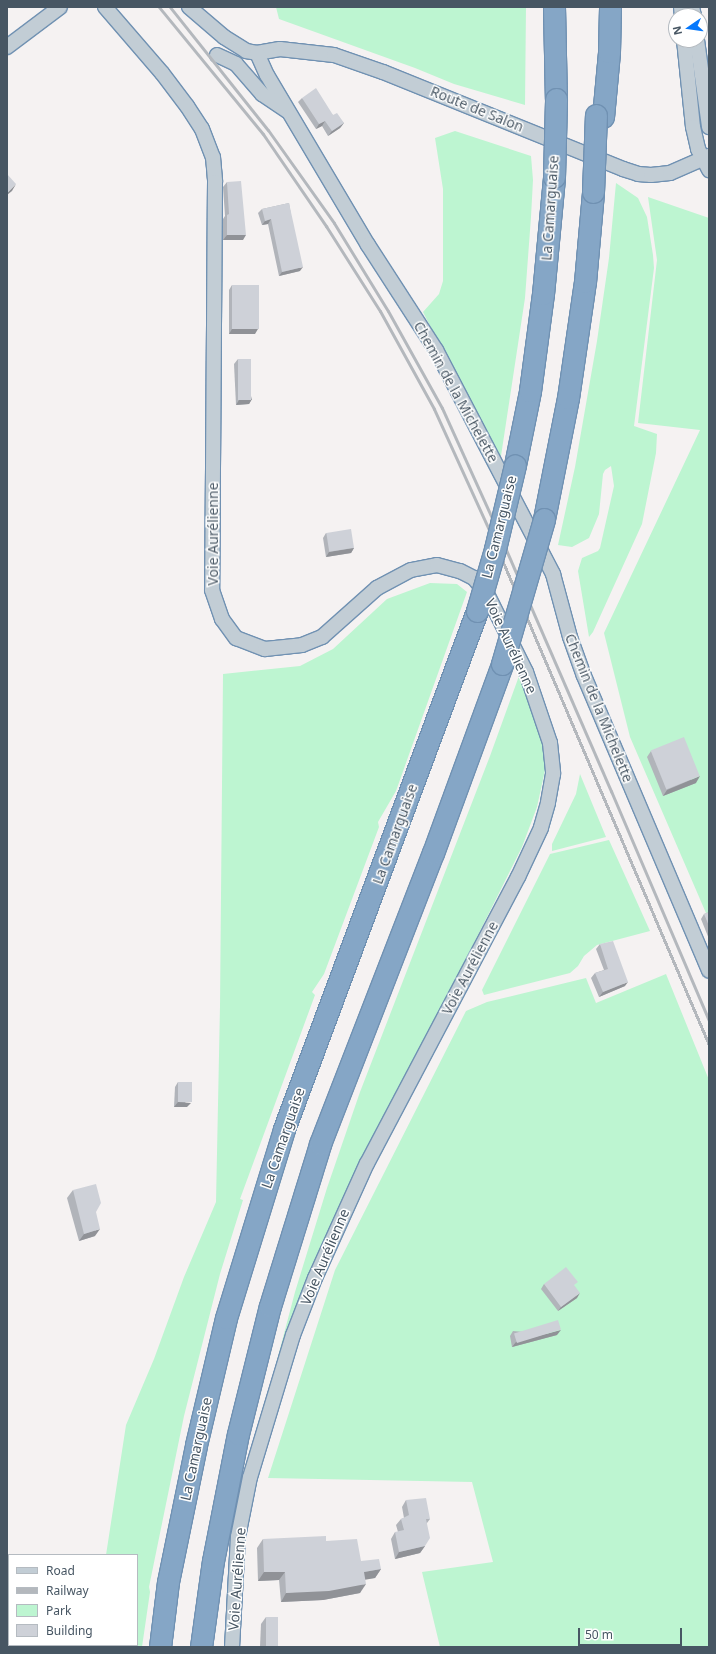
<!DOCTYPE html>
<html>
<head>
<meta charset="utf-8">
<style>
	body { margin:0 }
	#map { position:relative; width:716px; height:1654px; overflow:hidden; background:#f5f2f2; font-family:"Noto Sans",sans-serif }
	div>[style] { position:absolute }
	[style*='--x'] { left:calc(var(--x)*1px); top:calc(var(--y)*1px); width:calc(var(--w)*1px); rotate:calc(var(--a)*1deg) }
	.green>* { inset:0; background:#bdf5d1 }
	.roads { filter:drop-shadow(1px 0 #7091b2) drop-shadow(-1px 0 #7091b2) drop-shadow(0 1px #7091b2) drop-shadow(0 -1px #7091b2) }
	.minor>* { height:14px; margin:-7px; padding:0 7px; transform-origin:7px; border-radius:7px; background:#c2cdd5 }
	.highway>* { height:21px; margin:-10.5px; padding:0 10.5px; transform-origin:10.5px; border-radius:10.5px; background:#85a6c6 }
	.rail>* { height:3px; margin:-1.5px; padding:0 1.5px; transform-origin:1.5px; border-radius:1.5px; background:#b4b8bd }
	.bridges { filter:drop-shadow(1px 0 #7091b2) drop-shadow(-1px 0 #7091b2) drop-shadow(0 1px #7091b2) drop-shadow(0 -1px #7091b2) }
	.highway-bridge>* { height:21px; margin:-10.5px; padding:0 10.5px; transform-origin:10.5px; border-radius:10.5px; background:#85a6c6 }
	.wall>* { inset:0; background:#b1b4ba }
	.shaded-wall>* { inset:0; background:#909297 }
	.building>* { inset:0; background:#ced1d8; transform-origin:0 0 }
	span { translate:-50% -50%; white-space:nowrap; text-align:center; line-height:1.15; -webkit-text-stroke:3px #fff; paint-order:stroke }
	.street-label { font-size:14px; color:#475663 }
	.frame { position:absolute; inset:0; border:8px solid #475663; pointer-events:none }
	.legend { position:absolute; left:8px; top:1554px; width:130px; height:92px; box-sizing:border-box; background:#fff; border:1px solid #b5bbc1; margin:0; padding:5px 7px; list-style:none; font-size:12px; color:#475663 }
	.legend li { display:flex; align-items:center; gap:8px; height:20px }
	.legend b { width:20px; border:1px solid #b5bbc1 }
	.north { position:absolute; left:668px; top:8px; width:40px; height:40px; box-sizing:border-box; background:#fff; border:1px solid #b5bbc1; border-radius:50%; rotate:257deg; font-size:11px; font-weight:700; line-height:16px; text-align:center; color:#475663 }
	.north::after { content:''; display:block; margin:auto; width:14px; height:18px; background:#0578fc; clip-path:polygon(50% 0,100% 100%,50% 72%,0 100%) }
	.scale { position:absolute; left:578px; top:1628px; width:104px; height:18px; box-sizing:border-box; border:2px solid #475663; border-top:0; padding-left:5px; font-size:12px; line-height:14px; white-space:nowrap; color:#475663; -webkit-text-stroke:3px #fff; paint-order:stroke }
</style>
</head>
<body>
<div id="map">
	<div class="green">
		<i style="clip-path:polygon(276px 7px,526px 7px,525px 105px,454px 84px,415px 68px,279px 19px)"></i>
		<i style="clip-path:polygon(455px 131px,531px 156px,533px 180px,531px 217px,525px 298px,501px 456px,497px 459px,423px 312px,439px 294px,443px 281px,443px 189px,435px 138px)"></i>
		<i style="clip-path:polygon(616px 183px,638px 198px,647px 217px,653px 255px,654px 268px,634px 426px,657px 434px,656px 453px,642px 524px,593px 632px,589px 637px,578px 571px,582px 558px,598px 551px,600px 548px,614px 486px,611px 466px,605px 470px,603px 474px,599px 514px,589px 538px,572px 547px,558px 545px,575px 467px,597px 341px,609px 258px)"></i>
		<i style="clip-path:polygon(648px 197px,709px 218px,709px 920px,630px 737px,604px 633px,700px 430px,638px 423px,657px 260px)"></i>
		<i style="clip-path:polygon(430px 583px,457px 584px,467px 592px,396px 791px,378px 822px,379px 827px,324px 974px,312px 992px,315px 995px,240px 1199px,243px 1200px,220px 1274px,184px 1416px,149px 1587px,150px 1592px,142px 1647px,99px 1647px,99px 1645px,137px 1645px,137px 1555px,106px 1555px,126px 1425px,154px 1359px,184px 1277px,216px 1202px,220px 1006px,223px 674px,300px 666px,333px 649px,387px 599px)"></i>
		<i style="clip-path:polygon(519px 676px,542px 739px,545px 770px,537px 807px,522px 847px,362px 1167px,255px 1452px,267px 1398px,295px 1292px,327px 1188px,360px 1092px,490px 756px)"></i>
		<i style="clip-path:polygon(580px 774px,606px 837px,552px 851px,552px 844px,576px 794px)"></i>
		<i style="clip-path:polygon(609px 840px,650px 931px,597px 945px,584px 956px,578px 966px,570px 973px,484px 995px,482px 990px,550px 854px)"></i>
		<i style="clip-path:polygon(666px 974px,709px 1080px,709px 1647px,440px 1647px,422px 1572px,493px 1562px,472px 1482px,268px 1478px,335px 1270px,466px 1011px,487px 1002px,586px 978px,596px 1003px)"></i>
	</div>
	<div class="roads">
		<div class="minor">
			<i style="--x:105;--y:7;--w:87;--a:49.2"></i>
			<i style="--x:162;--y:73;--w:41;--a:52.9"></i>
			<i style="--x:187;--y:106;--w:27;--a:57"></i>
			<i style="--x:202;--y:129;--w:30;--a:69"></i>
			<i style="--x:213;--y:157;--w:25;--a:85"></i>
			<i style="--x:215;--y:182;--w:408;--a:90.4"></i>
			<i style="--x:212;--y:590;--w:31;--a:71"></i>
			<i style="--x:222;--y:619;--w:24;--a:54"></i>
			<i style="--x:236;--y:638;--w:31;--a:21"></i>
			<i style="--x:265;--y:649;--w:37;--a:-6"></i>
			<i style="--x:302;--y:645;--w:22;--a:-22"></i>
			<i style="--x:322;--y:637;--w:74;--a:-41.7"></i>
			<i style="--x:377;--y:588;--w:38;--a:-28"></i>
			<i style="--x:411;--y:570;--w:26;--a:-11"></i>
			<i style="--x:437;--y:565;--w:24;--a:15"></i>
			<i style="--x:460;--y:571;--w:16;--a:27"></i>
			<i style="--x:474;--y:578;--w:21;--a:51"></i>
			<i style="--x:487;--y:594;--w:87;--a:63.4"></i>
			<i style="--x:526;--y:672;--w:75;--a:71.3"></i>
			<i style="--x:550;--y:743;--w:31;--a:84"></i>
			<i style="--x:553;--y:774;--w:29;--a:100"></i>
			<i style="--x:548;--y:803;--w:26;--a:106"></i>
			<i style="--x:541;--y:828;--w:54;--a:115.1"></i>
			<i style="--x:518;--y:877;--w:323;--a:117.8"></i>
			<i style="--x:367;--y:1163;--w:126;--a:114.3"></i>
			<i style="--x:315;--y:1278;--w:61;--a:111.1"></i>
			<i style="--x:293;--y:1335;--w:148;--a:106.8"></i>
			<i style="--x:250;--y:1477;--w:61;--a:101.3"></i>
			<i style="--x:238;--y:1537;--w:110;--a:93.1"></i>
			<i style="--x:189;--y:7;--w:46;--a:40.6"></i>
			<i style="--x:224;--y:37;--w:26;--a:32"></i>
			<i style="--x:246;--y:51;--w:11;--a:10"></i>
			<i style="--x:257;--y:53;--w:23;--a:-10"></i>
			<i style="--x:280;--y:49;--w:54;--a:6.3"></i>
			<i style="--x:334;--y:55;--w:52;--a:19.1"></i>
			<i style="--x:383;--y:72;--w:259;--a:22"></i>
			<i style="--x:623;--y:169;--w:16;--a:18"></i>
			<i style="--x:638;--y:174;--w:13;--a:4"></i>
			<i style="--x:651;--y:175;--w:19;--a:-6"></i>
			<i style="--x:670;--y:173;--w:43;--a:-23.6"></i>
			<i style="--x:681;--y:7;--w:9;--a:84"></i>
			<i style="--x:692;--y:7;--w:9;--a:77"></i>
			<i style="--x:684;--y:40;--w:87;--a:84.1"></i>
			<i style="--x:693;--y:127;--w:23;--a:77"></i>
			<i style="--x:698;--y:149;--w:24;--a:62"></i>
			<i style="--x:697;--y:40;--w:88;--a:82.1"></i>
			<i style="--x:7;--y:47;--w:66;--a:-37"></i>
			<i style="--x:257;--y:53;--w:24;--a:66"></i>
			<i style="--x:267;--y:75;--w:198;--a:59.3"></i>
			<i style="--x:368;--y:245;--w:125;--a:57.1"></i>
			<i style="--x:436;--y:350;--w:253;--a:62.4"></i>
			<i style="--x:553;--y:574;--w:65;--a:74.9"></i>
			<i style="--x:570;--y:637;--w:41;--a:70.3"></i>
			<i style="--x:584;--y:676;--w:320;--a:67"></i>
			<i style="--x:217;--y:55;--w:21;--a:25"></i>
			<i style="--x:236;--y:64;--w:40;--a:49"></i>
			<i style="--x:262;--y:94;--w:30;--a:34"></i>
		</div>
		<div class="highway">
			<i style="--x:554;--y:7;--w:92;--a:88.8"></i>
			<i style="--x:603;--y:117;--w:65;--a:-84.7"></i>
			<i style="--x:609;--y:52;--w:45;--a:-88.7"></i>
			<i style="--x:515;--y:465;--w:76;--a:-78.5"></i>
			<i style="--x:530;--y:391;--w:98;--a:-82.4"></i>
			<i style="--x:543;--y:294;--w:118;--a:-84.6"></i>
			<i style="--x:544;--y:519;--w:123;--a:-78.8"></i>
			<i style="--x:568;--y:398;--w:117;--a:-81.7"></i>
			<i style="--x:585;--y:282;--w:90;--a:-84.9"></i>
			<i style="--x:160;--y:1647;--w:65;--a:-83"></i>
			<i style="--x:168;--y:1582;--w:140;--a:-78.4"></i>
			<i style="--x:196;--y:1445;--w:130;--a:-76.7"></i>
			<i style="--x:226;--y:1318;--w:198;--a:-72.9"></i>
			<i style="--x:284;--y:1129;--w:553;--a:-69.57"></i>
			<i style="--x:201;--y:1647;--w:87;--a:-82.1"></i>
			<i style="--x:213;--y:1561;--w:129;--a:-78.9"></i>
			<i style="--x:238;--y:1434;--w:132;--a:-76"></i>
			<i style="--x:270;--y:1306;--w:170;--a:-72.8"></i>
			<i style="--x:320;--y:1144;--w:312;--a:-68.8"></i>
			<i style="--x:433;--y:853;--w:201;--a:-69.9"></i>
		</div>
	</div>
	<div class="rail">
		<i style="--x:159;--y:7;--w:164;--a:50.7"></i>
		<i style="--x:263;--y:134;--w:112;--a:55.6"></i>
		<i style="--x:326;--y:226;--w:101;--a:57.6"></i>
		<i style="--x:380;--y:311;--w:112;--a:61.1"></i>
		<i style="--x:434;--y:409;--w:137;--a:65.5"></i>
		<i style="--x:491;--y:534;--w:556;--a:66.9"></i>
		<i style="--x:170;--y:7;--w:157;--a:51.5"></i>
		<i style="--x:268;--y:130;--w:114;--a:54.6"></i>
		<i style="--x:334;--y:223;--w:103;--a:58.5"></i>
		<i style="--x:388;--y:311;--w:111;--a:60.9"></i>
		<i style="--x:442;--y:408;--w:133;--a:65.6"></i>
		<i style="--x:497;--y:529;--w:286;--a:66.5"></i>
		<i style="--x:611;--y:791;--w:250;--a:66.9"></i>
	</div>
	<div class="bridges">
		<div class="highway-bridge">
			<i style="--x:554;--y:177;--w:78;--a:-88.5"></i>
			<i style="--x:593;--y:192;--w:77;--a:-87.8"></i>
			<i style="--x:477;--y:611;--w:65;--a:-73.8"></i>
			<i style="--x:495;--y:549;--w:86;--a:-76.6"></i>
			<i style="--x:502;--y:664;--w:151;--a:-73.8"></i>
		</div>
	</div>
	<div class="wall">
		<i style="clip-path:polygon(302px 98px,333px 115px,344px 123px,340px 128px,328px 136px,322px 126px,316px 129px,298px 102px)"></i>
		<i style="clip-path:polygon(227px 182px,243px 240px,223px 240px,223px 219px,225px 216px,223px 187px)"></i>
		<i style="clip-path:polygon(289px 203px,300px 271px,279px 276px,268px 224px,262px 225px,258px 213px,262px 209px)"></i>
		<i style="clip-path:polygon(232px 285px,255px 334px,229px 334px,229px 290px)"></i>
		<i style="clip-path:polygon(238px 359px,252px 399px,249px 404px,236px 405px,234px 364px)"></i>
		<i style="clip-path:polygon(326px 533px,354px 548px,351px 553px,326px 557px,323px 538px)"></i>
		<i style="clip-path:polygon(651px 751px,696px 783px,663px 796px,647px 757px)"></i>
		<i style="clip-path:polygon(709px 912px,709px 939px,701px 919px,704px 914px)"></i>
		<i style="clip-path:polygon(600px 944px,625px 986px,599px 997px,591px 978px,595px 973px,604px 970px,596px 949px)"></i>
		<i style="clip-path:polygon(178px 1082px,187px 1107px,174px 1107px,175px 1087px)"></i>
		<i style="clip-path:polygon(73px 1190px,96px 1212px,95px 1236px,79px 1241px,67px 1198px)"></i>
		<i style="clip-path:polygon(544px 1284px,575px 1287px,577px 1298px,558px 1311px,541px 1289px)"></i>
		<i style="clip-path:polygon(513px 1331px,557px 1335px,512px 1347px,510px 1336px)"></i>
		<i style="clip-path:polygon(406px 1500px,430px 1519px,427px 1523px,425px 1546px,420px 1553px,395px 1559px,391px 1539px,395px 1532px,398px 1532px,396px 1525px,401px 1519px,404px 1518px,402px 1507px)"></i>
		<i style="clip-path:polygon(263px 1539px,326px 1541px,361px 1561px,381px 1569px,375px 1578px,365px 1579px,360px 1593px,323px 1600px,281px 1602px,279px 1580px,258px 1581px,257px 1548px)"></i>
		<i style="clip-path:polygon(266px 1617px,277px 1647px,260px 1647px,261px 1624px)"></i>
	</div>
	<div class="shaded-wall">
		<i style="clip-path:polygon(325px 121px,322px 126px,316px 129px,319px 124px)"></i>
		<i style="clip-path:polygon(344px 123px,340px 128px,328px 136px,332px 131px)"></i>
		<i style="clip-path:polygon(16px 184px,12px 191px,7px 195px,7px 193px)"></i>
		<i style="clip-path:polygon(271px 219px,268px 224px,262px 225px,265px 221px)"></i>
		<i style="clip-path:polygon(227px 235px,246px 235px,243px 240px,223px 240px)"></i>
		<i style="clip-path:polygon(303px 267px,300px 271px,279px 276px,282px 272px)"></i>
		<i style="clip-path:polygon(232px 329px,258px 329px,255px 334px,229px 334px)"></i>
		<i style="clip-path:polygon(252px 399px,249px 404px,236px 405px,239px 400px)"></i>
		<i style="clip-path:polygon(354px 548px,351px 553px,326px 557px,329px 552px)"></i>
		<i style="clip-path:polygon(700px 776px,696px 783px,663px 796px,667px 790px)"></i>
		<i style="clip-path:polygon(628px 982px,625px 986px,599px 997px,603px 992px)"></i>
		<i style="clip-path:polygon(178px 1102px,191px 1103px,187px 1107px,174px 1107px)"></i>
		<i style="clip-path:polygon(100px 1229px,95px 1236px,79px 1241px,84px 1234px)"></i>
		<i style="clip-path:polygon(580px 1293px,577px 1298px,558px 1311px,561px 1307px)"></i>
		<i style="clip-path:polygon(561px 1330px,557px 1335px,512px 1347px,516px 1342px)"></i>
		<i style="clip-path:polygon(425px 1546px,420px 1553px,395px 1559px,399px 1552px)"></i>
		<i style="clip-path:polygon(381px 1569px,375px 1578px,358px 1581px,364px 1572px)"></i>
		<i style="clip-path:polygon(264px 1572px,285px 1572px,279px 1580px,258px 1581px)"></i>
		<i style="clip-path:polygon(366px 1584px,360px 1593px,323px 1600px,281px 1602px,286px 1593px)"></i>
	</div>
	<div class="building">
		<i style="clip-path:polygon(316px 88px,333px 115px,337px 113px,344px 123px,332px 131px,325px 121px,319px 124px,302px 98px)"></i>
		<i style="clip-path:polygon(7px 174px,16px 184px,7px 193px)"></i>
		<i style="clip-path:polygon(241px 181px,246px 235px,227px 235px,227px 215px,229px 214px,227px 182px)"></i>
		<i style="clip-path:polygon(289px 203px,303px 267px,282px 272px,271px 219px,265px 221px,262px 209px)"></i>
		<i style="left:232px;top:285px;width:27px;height:44px"></i>
		<i style="left:238px;top:359px;width:13px;height:41px"></i>
		<i style="left:351px;top:529px;width:19px;height:25px;rotate:81deg"></i>
		<i style="left:684px;top:737px;width:42px;height:36px;rotate:68deg"></i>
		<i style="clip-path:polygon(709px 912px,709px 926px,704px 914px)"></i>
		<i style="clip-path:polygon(613px 941px,628px 982px,603px 992px,595px 973px,608px 969px,600px 944px)"></i>
		<i style="left:178px;top:1082px;width:14px;height:20px"></i>
		<i style="clip-path:polygon(96px 1184px,101px 1203px,96px 1212px,100px 1229px,84px 1234px,73px 1190px)"></i>
		<i style="clip-path:polygon(566px 1267px,578px 1282px,574px 1285px,580px 1293px,561px 1307px,544px 1284px)"></i>
		<i style="left:558px;top:1320px;width:10px;height:46px;rotate:73deg"></i>
		<i style="clip-path:polygon(426px 1498px,430px 1519px,426px 1519px,430px 1538px,425px 1546px,399px 1552px,395px 1532px,404px 1530px,401px 1519px,409px 1515px,406px 1500px)"></i>
		<i style="clip-path:polygon(326px 1536px,326px 1541px,357px 1539px,361px 1561px,379px 1559px,381px 1569px,364px 1572px,366px 1584px,329px 1591px,286px 1593px,285px 1572px,264px 1572px,263px 1539px)"></i>
		<i style="left:266px;top:1617px;width:12px;height:30px"></i>
	</div>
	<div class="street-label">
		<span style="left:477px;top:109px;rotate:22deg">Route de Salon</span>
		<span style="left:550px;top:208px;rotate:-86deg">La Camarguaise</span>
		<span style="left:456px;top:392px;rotate:61deg">Chemin de la Michelette</span>
		<span style="left:499px;top:527px;rotate:-76deg">La Camarguaise</span>
		<span style="left:213px;top:534px;rotate:-90deg">Voie Aurélienne</span>
		<span style="left:511px;top:646px;rotate:65deg">Voie Aurélienne</span>
		<span style="left:599px;top:708px;rotate:68deg">Chemin de la Michelette</span>
		<span style="left:395px;top:834px;rotate:-70deg">La Camarguaise</span>
		<span style="left:470px;top:968px;rotate:-62deg">Voie Aurélienne</span>
		<span style="left:283px;top:1138px;rotate:-71deg">La Camarguaise</span>
		<span style="left:325px;top:1257px;rotate:-67deg">Voie Aurélienne</span>
		<span style="left:196px;top:1449px;rotate:-78deg">La Camarguaise</span>
		<span style="left:237px;top:1579px;rotate:-86deg">Voie Aurélienne</span>
	</div>
	<div class="frame"></div>
	<ul class="legend">
	<li><b style="height:5px;background:#c2cdd5"></b>Road</li>
	<li><b style="height:5px;background:#b4b8bd"></b>Railway</li>
	<li><b style="height:11px;background:#bdf5d1"></b>Park</li>
	<li><b style="height:11px;background:#ced1d8"></b>Building</li>
	</ul>
	<div class="north">N</div>
	<div class="scale">50 m</div>
</div>
</body>
</html>
